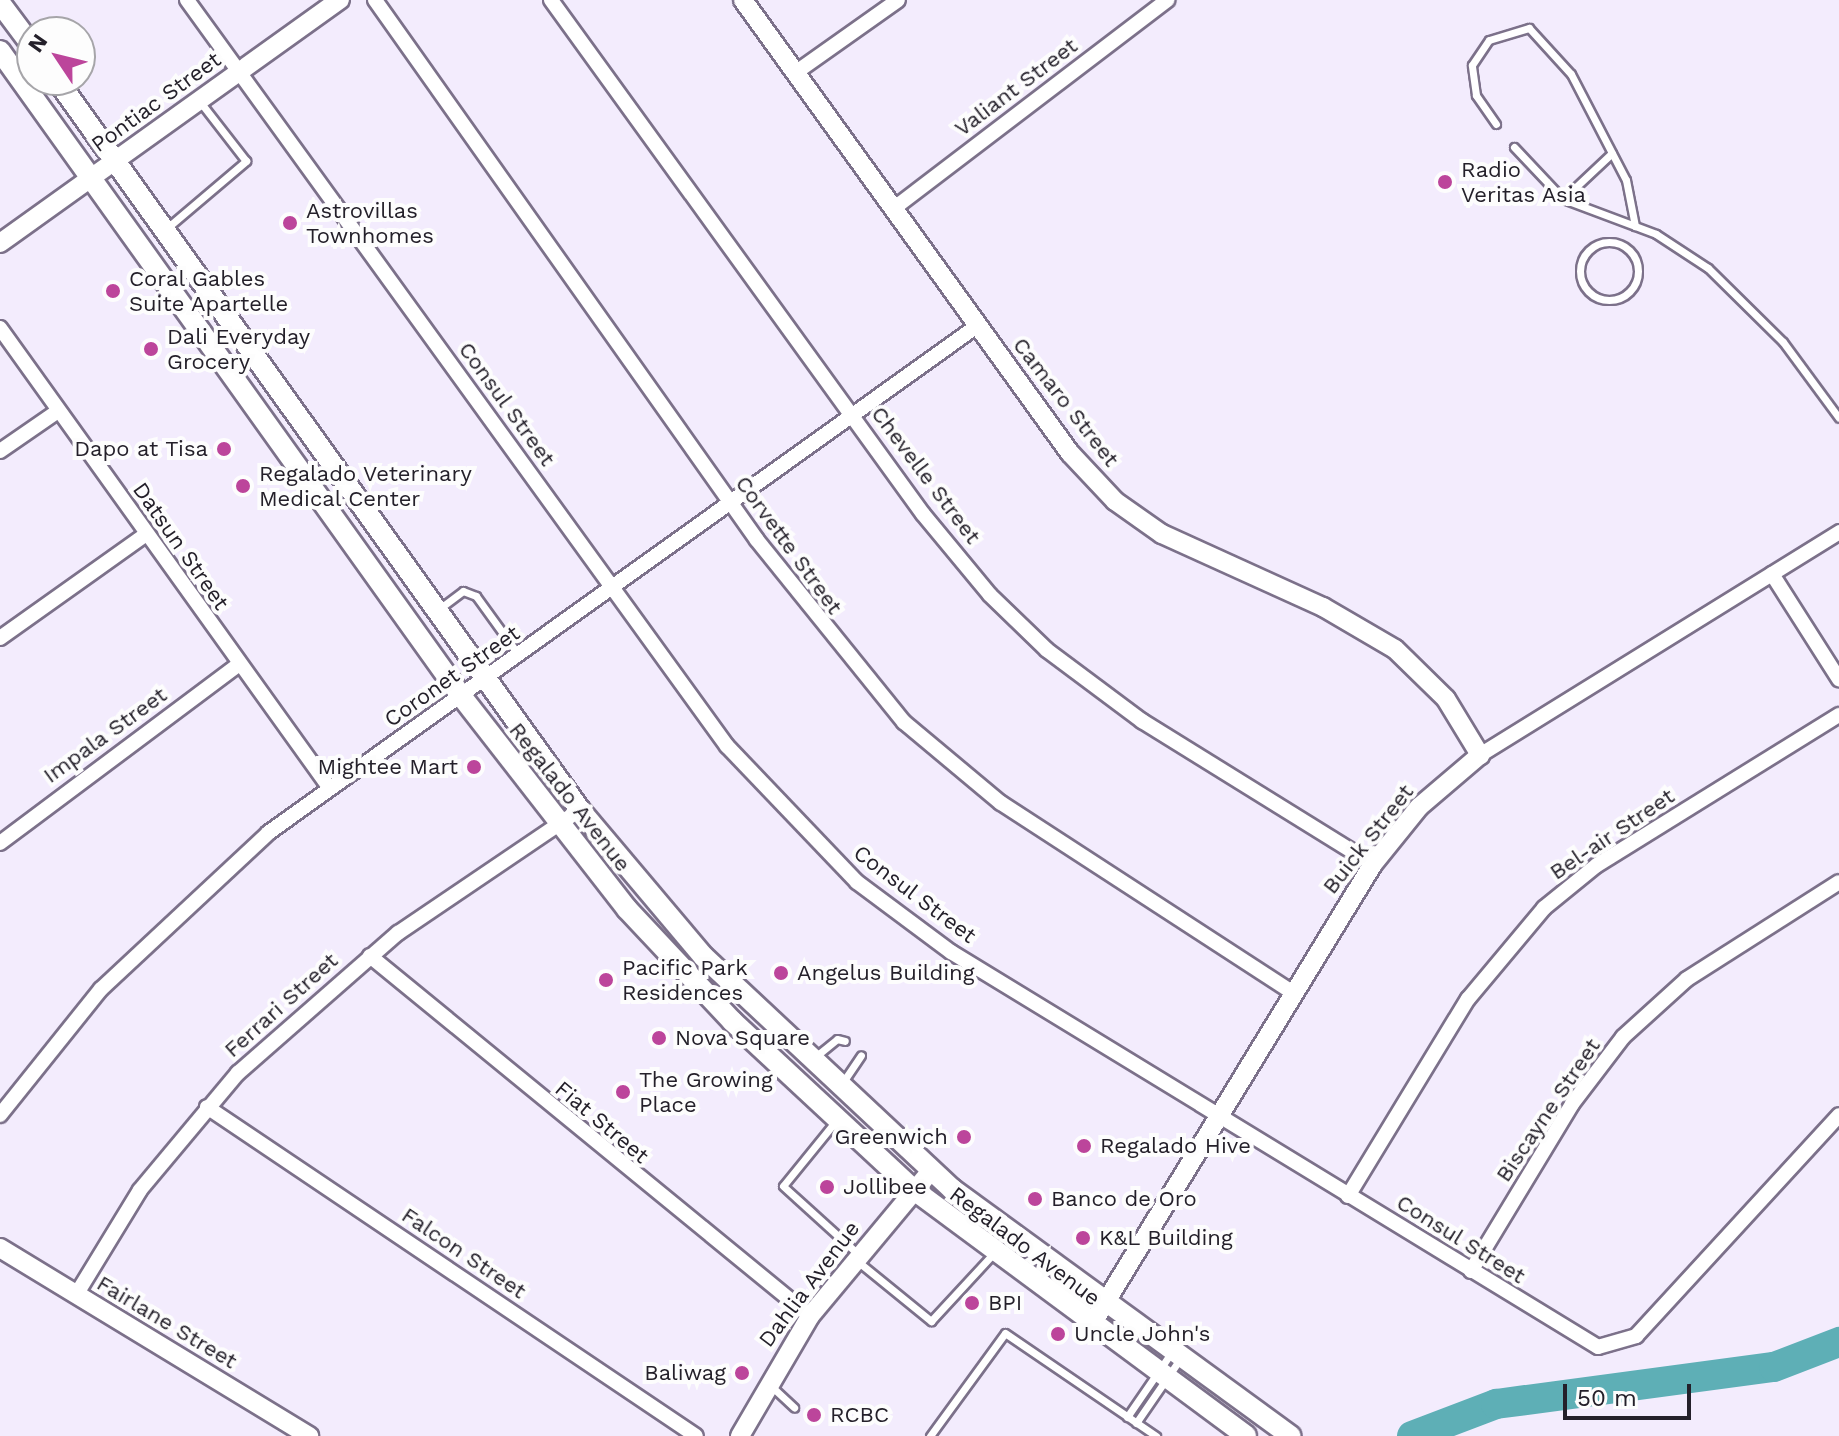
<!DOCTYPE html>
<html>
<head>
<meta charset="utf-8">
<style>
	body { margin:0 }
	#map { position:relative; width:1839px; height:1436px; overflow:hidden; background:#f3ecfd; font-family:"Work Sans",sans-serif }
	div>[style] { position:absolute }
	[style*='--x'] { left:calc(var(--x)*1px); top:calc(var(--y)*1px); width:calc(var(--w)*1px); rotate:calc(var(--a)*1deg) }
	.river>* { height:30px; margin:-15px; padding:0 15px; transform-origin:15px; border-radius:15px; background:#5eafb6 }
	.roads { filter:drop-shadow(2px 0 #7c718a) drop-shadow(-2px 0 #7c718a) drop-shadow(0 2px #7c718a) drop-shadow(0 -2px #7c718a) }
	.service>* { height:7px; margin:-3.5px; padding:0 3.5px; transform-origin:3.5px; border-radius:3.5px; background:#fff }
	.service>.ring { margin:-3.5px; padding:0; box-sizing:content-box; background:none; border:7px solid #fff; border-radius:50% }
	.minor>* { height:14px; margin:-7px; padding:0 7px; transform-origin:7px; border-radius:7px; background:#fff }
	.tertiary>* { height:18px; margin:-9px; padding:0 9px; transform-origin:9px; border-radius:9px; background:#fff }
	.secondary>* { height:20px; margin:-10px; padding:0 10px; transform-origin:10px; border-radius:10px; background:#fff }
	.dots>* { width:22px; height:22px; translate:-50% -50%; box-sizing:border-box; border:4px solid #fdfdfd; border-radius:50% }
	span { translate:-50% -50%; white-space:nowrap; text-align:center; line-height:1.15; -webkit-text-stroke:8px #fdfdfd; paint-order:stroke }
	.street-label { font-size:22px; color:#24202a }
	.poi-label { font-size:22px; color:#24202a }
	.left { translate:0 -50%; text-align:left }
	.right { translate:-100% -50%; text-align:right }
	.north { position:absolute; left:16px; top:16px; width:80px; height:80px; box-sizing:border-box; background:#fdfdfd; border:2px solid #a6a5a9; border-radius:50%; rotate:305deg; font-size:22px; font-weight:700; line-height:32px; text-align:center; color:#24202a }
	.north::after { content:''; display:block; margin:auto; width:28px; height:36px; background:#bc459b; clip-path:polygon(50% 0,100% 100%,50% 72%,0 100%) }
	.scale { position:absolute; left:1563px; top:1384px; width:128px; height:36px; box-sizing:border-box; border:4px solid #24202a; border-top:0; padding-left:10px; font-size:24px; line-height:28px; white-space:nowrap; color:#24202a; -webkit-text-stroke:6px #fdfdfd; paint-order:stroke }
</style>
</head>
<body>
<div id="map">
	<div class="river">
		<i style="--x:1412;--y:1436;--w:90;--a:-20.9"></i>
		<i style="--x:1496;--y:1404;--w:280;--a:-7.6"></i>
		<i style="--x:1774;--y:1367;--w:70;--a:-21"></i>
	</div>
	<div class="roads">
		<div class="service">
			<i style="--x:1496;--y:124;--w:35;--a:-125"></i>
			<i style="--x:1476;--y:95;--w:30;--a:-98"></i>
			<i style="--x:1472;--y:65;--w:30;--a:-56"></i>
			<i style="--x:1489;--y:40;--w:42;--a:-16.7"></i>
			<i style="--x:1529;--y:28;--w:62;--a:47.6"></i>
			<i style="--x:1571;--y:74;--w:119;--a:62.6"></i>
			<i style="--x:1626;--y:180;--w:47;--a:78.9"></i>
			<i style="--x:1514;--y:147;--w:71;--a:46.7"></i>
			<i style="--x:1563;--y:199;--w:99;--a:20.6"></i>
			<i style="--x:1656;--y:234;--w:62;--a:33.2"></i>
			<i style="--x:1708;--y:268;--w:105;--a:44.6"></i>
			<i style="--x:1783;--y:342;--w:94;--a:53.6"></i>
			<i style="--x:1563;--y:199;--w:67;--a:-43.2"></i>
			<i style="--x:167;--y:228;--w:104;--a:-40.3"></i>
			<i style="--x:246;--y:161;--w:73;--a:-127.8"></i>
			<i class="ring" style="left:1580px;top:242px;width:51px;height:51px"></i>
			<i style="--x:439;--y:609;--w:30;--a:-37"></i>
			<i style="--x:463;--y:591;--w:14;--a:21"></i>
			<i style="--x:476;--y:596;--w:72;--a:54.1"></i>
			<i style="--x:815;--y:1057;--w:28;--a:-39"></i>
			<i style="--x:837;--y:1039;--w:8;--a:14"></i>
			<i style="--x:843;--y:1082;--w:32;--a:-56"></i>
			<i style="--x:835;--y:1122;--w:82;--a:129.1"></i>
			<i style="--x:783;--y:1186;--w:101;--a:42.2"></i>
			<i style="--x:856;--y:1260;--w:97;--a:39.1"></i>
			<i style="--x:931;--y:1321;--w:91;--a:-47.2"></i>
			<i style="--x:770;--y:1385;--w:33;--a:43"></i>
			<i style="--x:1127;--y:1417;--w:78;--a:-55.5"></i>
			<i style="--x:1136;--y:1423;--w:78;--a:-55.5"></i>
			<i style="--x:930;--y:1436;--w:127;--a:-53.9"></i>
			<i style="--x:1005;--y:1333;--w:183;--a:34.3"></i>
		</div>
		<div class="minor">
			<i style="--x:187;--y:0;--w:921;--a:54.1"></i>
			<i style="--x:727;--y:746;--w:188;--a:46.3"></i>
			<i style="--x:857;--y:882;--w:117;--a:36.7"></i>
			<i style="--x:951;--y:952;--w:758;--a:31.4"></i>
			<i style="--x:1598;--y:1347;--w:40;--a:-16"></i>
			<i style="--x:1636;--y:1336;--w:300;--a:-47.4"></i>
			<i style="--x:375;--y:0;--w:661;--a:54.72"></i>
			<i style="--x:757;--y:540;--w:234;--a:51.1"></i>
			<i style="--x:904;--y:722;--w:126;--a:39.9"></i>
			<i style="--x:1001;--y:803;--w:346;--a:33"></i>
			<i style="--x:551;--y:0;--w:634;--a:54.11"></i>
			<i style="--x:923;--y:514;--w:105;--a:50.4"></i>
			<i style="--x:990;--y:595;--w:79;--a:44"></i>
			<i style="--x:1047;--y:650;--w:119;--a:36.8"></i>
			<i style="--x:1142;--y:721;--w:272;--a:31.8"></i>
			<i style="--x:795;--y:73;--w:126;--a:-35.3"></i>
			<i style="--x:893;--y:209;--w:345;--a:-37.3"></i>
			<i style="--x:0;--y:328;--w:565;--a:54.37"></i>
			<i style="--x:0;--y:451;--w:70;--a:-34.6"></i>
			<i style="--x:1772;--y:574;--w:125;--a:57.5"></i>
			<i style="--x:0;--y:638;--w:178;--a:-35.4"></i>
			<i style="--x:1480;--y:755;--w:423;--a:-31.8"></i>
			<i style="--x:0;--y:843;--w:297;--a:-36.8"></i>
			<i style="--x:370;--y:956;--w:569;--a:39.29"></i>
			<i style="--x:207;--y:1107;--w:589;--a:33.93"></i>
			<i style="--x:0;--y:1115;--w:161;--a:-51.3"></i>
			<i style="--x:101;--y:989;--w:229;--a:-43"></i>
			<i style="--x:268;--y:833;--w:872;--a:-35.57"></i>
			<i style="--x:1348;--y:1196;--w:231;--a:-58.7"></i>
			<i style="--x:1468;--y:999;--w:119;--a:-50.1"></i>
			<i style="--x:1544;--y:908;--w:68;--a:-39.1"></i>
			<i style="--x:1597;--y:865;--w:285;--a:-31.8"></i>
			<i style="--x:1471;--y:1271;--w:195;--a:-58.8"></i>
			<i style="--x:1572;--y:1104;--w:84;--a:-52.7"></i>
			<i style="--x:1623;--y:1037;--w:86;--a:-42.2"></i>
			<i style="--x:1687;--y:979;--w:180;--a:-32.5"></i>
			<i style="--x:76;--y:1295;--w:123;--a:-58.6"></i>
			<i style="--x:140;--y:1190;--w:153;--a:-50.1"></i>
			<i style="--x:238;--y:1073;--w:213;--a:-41.2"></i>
			<i style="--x:398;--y:933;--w:220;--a:-34.1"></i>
		</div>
		<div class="tertiary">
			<i style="--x:743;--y:0;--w:559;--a:54.18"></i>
			<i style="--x:1070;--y:453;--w:66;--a:46.8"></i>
			<i style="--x:1115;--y:501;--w:57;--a:35.1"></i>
			<i style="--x:1162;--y:534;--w:177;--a:24.4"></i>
			<i style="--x:1323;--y:607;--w:83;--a:30.3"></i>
			<i style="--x:1395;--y:649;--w:71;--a:44.4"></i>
			<i style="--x:1446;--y:699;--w:66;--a:58.7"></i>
			<i style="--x:1480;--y:755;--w:80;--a:139.6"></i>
			<i style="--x:1419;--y:807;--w:73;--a:128.9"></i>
			<i style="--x:1373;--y:864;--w:541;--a:121.4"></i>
			<i style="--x:0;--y:243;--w:418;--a:-35.6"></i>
			<i style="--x:0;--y:1248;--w:362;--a:31.3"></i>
			<i style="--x:740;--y:1436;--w:139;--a:-59.7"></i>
			<i style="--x:810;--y:1316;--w:189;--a:-50.2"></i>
		</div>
		<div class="secondary">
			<i style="--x:0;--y:3;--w:54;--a:53.3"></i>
			<i style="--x:0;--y:51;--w:794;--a:54.43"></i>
			<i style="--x:462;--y:697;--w:269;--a:52.1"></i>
			<i style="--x:627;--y:909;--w:154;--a:46.8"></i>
			<i style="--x:732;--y:1021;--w:248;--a:42.9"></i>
			<i style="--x:914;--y:1190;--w:413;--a:36.5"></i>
			<i style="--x:57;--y:80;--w:898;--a:54.38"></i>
			<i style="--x:580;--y:810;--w:192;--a:49.9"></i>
			<i style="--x:704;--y:957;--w:340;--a:43.1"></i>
			<i style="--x:952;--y:1189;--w:419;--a:36.1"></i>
		</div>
	</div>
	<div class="dots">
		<i style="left:1445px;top:182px;background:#bc459b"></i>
		<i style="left:290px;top:223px;background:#bc459b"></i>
		<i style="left:113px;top:291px;background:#bc459b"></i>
		<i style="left:151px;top:349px;background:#bc459b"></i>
		<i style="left:224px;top:449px;background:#bc459b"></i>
		<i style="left:243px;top:486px;background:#bc459b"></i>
		<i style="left:474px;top:767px;background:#bc459b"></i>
		<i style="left:781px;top:973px;background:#bc459b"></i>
		<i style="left:606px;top:980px;background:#bc459b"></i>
		<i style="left:659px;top:1038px;background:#bc459b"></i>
		<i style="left:623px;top:1092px;background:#bc459b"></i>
		<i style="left:964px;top:1137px;background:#bc459b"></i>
		<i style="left:1084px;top:1146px;background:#bc459b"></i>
		<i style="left:827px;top:1187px;background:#bc459b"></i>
		<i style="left:1035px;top:1199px;background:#bc459b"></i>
		<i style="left:1083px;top:1238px;background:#bc459b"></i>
		<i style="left:972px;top:1303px;background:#bc459b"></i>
		<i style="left:1058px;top:1334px;background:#bc459b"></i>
		<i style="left:742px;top:1373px;background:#bc459b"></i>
		<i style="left:814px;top:1415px;background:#bc459b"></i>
	</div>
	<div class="street-label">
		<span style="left:1016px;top:87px;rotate:-37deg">Valiant Street</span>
		<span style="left:156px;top:102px;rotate:-36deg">Pontiac Street</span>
		<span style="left:1066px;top:402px;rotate:52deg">Camaro Street</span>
		<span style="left:507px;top:404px;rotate:54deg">Consul Street</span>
		<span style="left:926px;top:475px;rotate:53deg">Chevelle Street</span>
		<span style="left:789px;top:545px;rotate:54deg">Corvette Street</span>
		<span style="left:181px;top:546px;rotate:55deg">Datsun Street</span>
		<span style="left:452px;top:676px;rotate:-35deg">Coronet Street</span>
		<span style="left:105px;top:735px;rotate:-36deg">Impala Street</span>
		<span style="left:570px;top:797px;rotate:52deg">Regalado Avenue</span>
		<span style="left:1612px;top:834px;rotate:-34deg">Bel-air Street</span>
		<span style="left:1368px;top:839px;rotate:-52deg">Buick Street</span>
		<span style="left:915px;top:894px;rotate:37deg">Consul Street</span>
		<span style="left:281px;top:1005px;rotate:-42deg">Ferrari Street</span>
		<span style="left:1548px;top:1110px;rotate:-56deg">Biscayne Street</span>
		<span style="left:602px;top:1122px;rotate:40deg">Fiat Street</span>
		<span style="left:1461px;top:1239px;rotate:32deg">Consul Street</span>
		<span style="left:1025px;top:1246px;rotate:37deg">Regalado Avenue</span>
		<span style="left:464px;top:1253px;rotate:34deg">Falcon Street</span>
		<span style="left:809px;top:1284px;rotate:-53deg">Dahlia Avenue</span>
		<span style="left:167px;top:1322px;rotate:31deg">Fairlane Street</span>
	</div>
	<div class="poi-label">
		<span class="left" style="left:1461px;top:182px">Radio<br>Veritas Asia</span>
		<span class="left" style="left:306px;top:223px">Astrovillas<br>Townhomes</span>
		<span class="left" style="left:129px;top:291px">Coral Gables<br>Suite Apartelle</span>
		<span class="left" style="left:167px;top:349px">Dali Everyday<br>Grocery</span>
		<span class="right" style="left:208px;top:449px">Dapo at Tisa</span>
		<span class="left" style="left:259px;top:486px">Regalado Veterinary<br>Medical Center</span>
		<span class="right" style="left:458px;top:767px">Mightee Mart</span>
		<span class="left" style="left:622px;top:980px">Pacific Park<br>Residences</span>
		<span class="left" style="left:797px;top:973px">Angelus Building</span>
		<span class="left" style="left:675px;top:1038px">Nova Square</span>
		<span class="left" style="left:639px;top:1092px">The Growing<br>Place</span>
		<span class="right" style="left:948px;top:1137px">Greenwich</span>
		<span class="left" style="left:1100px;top:1146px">Regalado Hive</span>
		<span class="left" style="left:843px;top:1187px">Jollibee</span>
		<span class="left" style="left:1051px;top:1199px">Banco de Oro</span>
		<span class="left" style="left:1099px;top:1238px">K&amp;L Building</span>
		<span class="left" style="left:988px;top:1303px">BPI</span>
		<span class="left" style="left:1074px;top:1334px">Uncle John's</span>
		<span class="right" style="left:726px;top:1373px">Baliwag</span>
		<span class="left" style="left:830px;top:1415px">RCBC</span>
	</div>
	<div class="north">N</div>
	<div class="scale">50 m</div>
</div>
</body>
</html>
